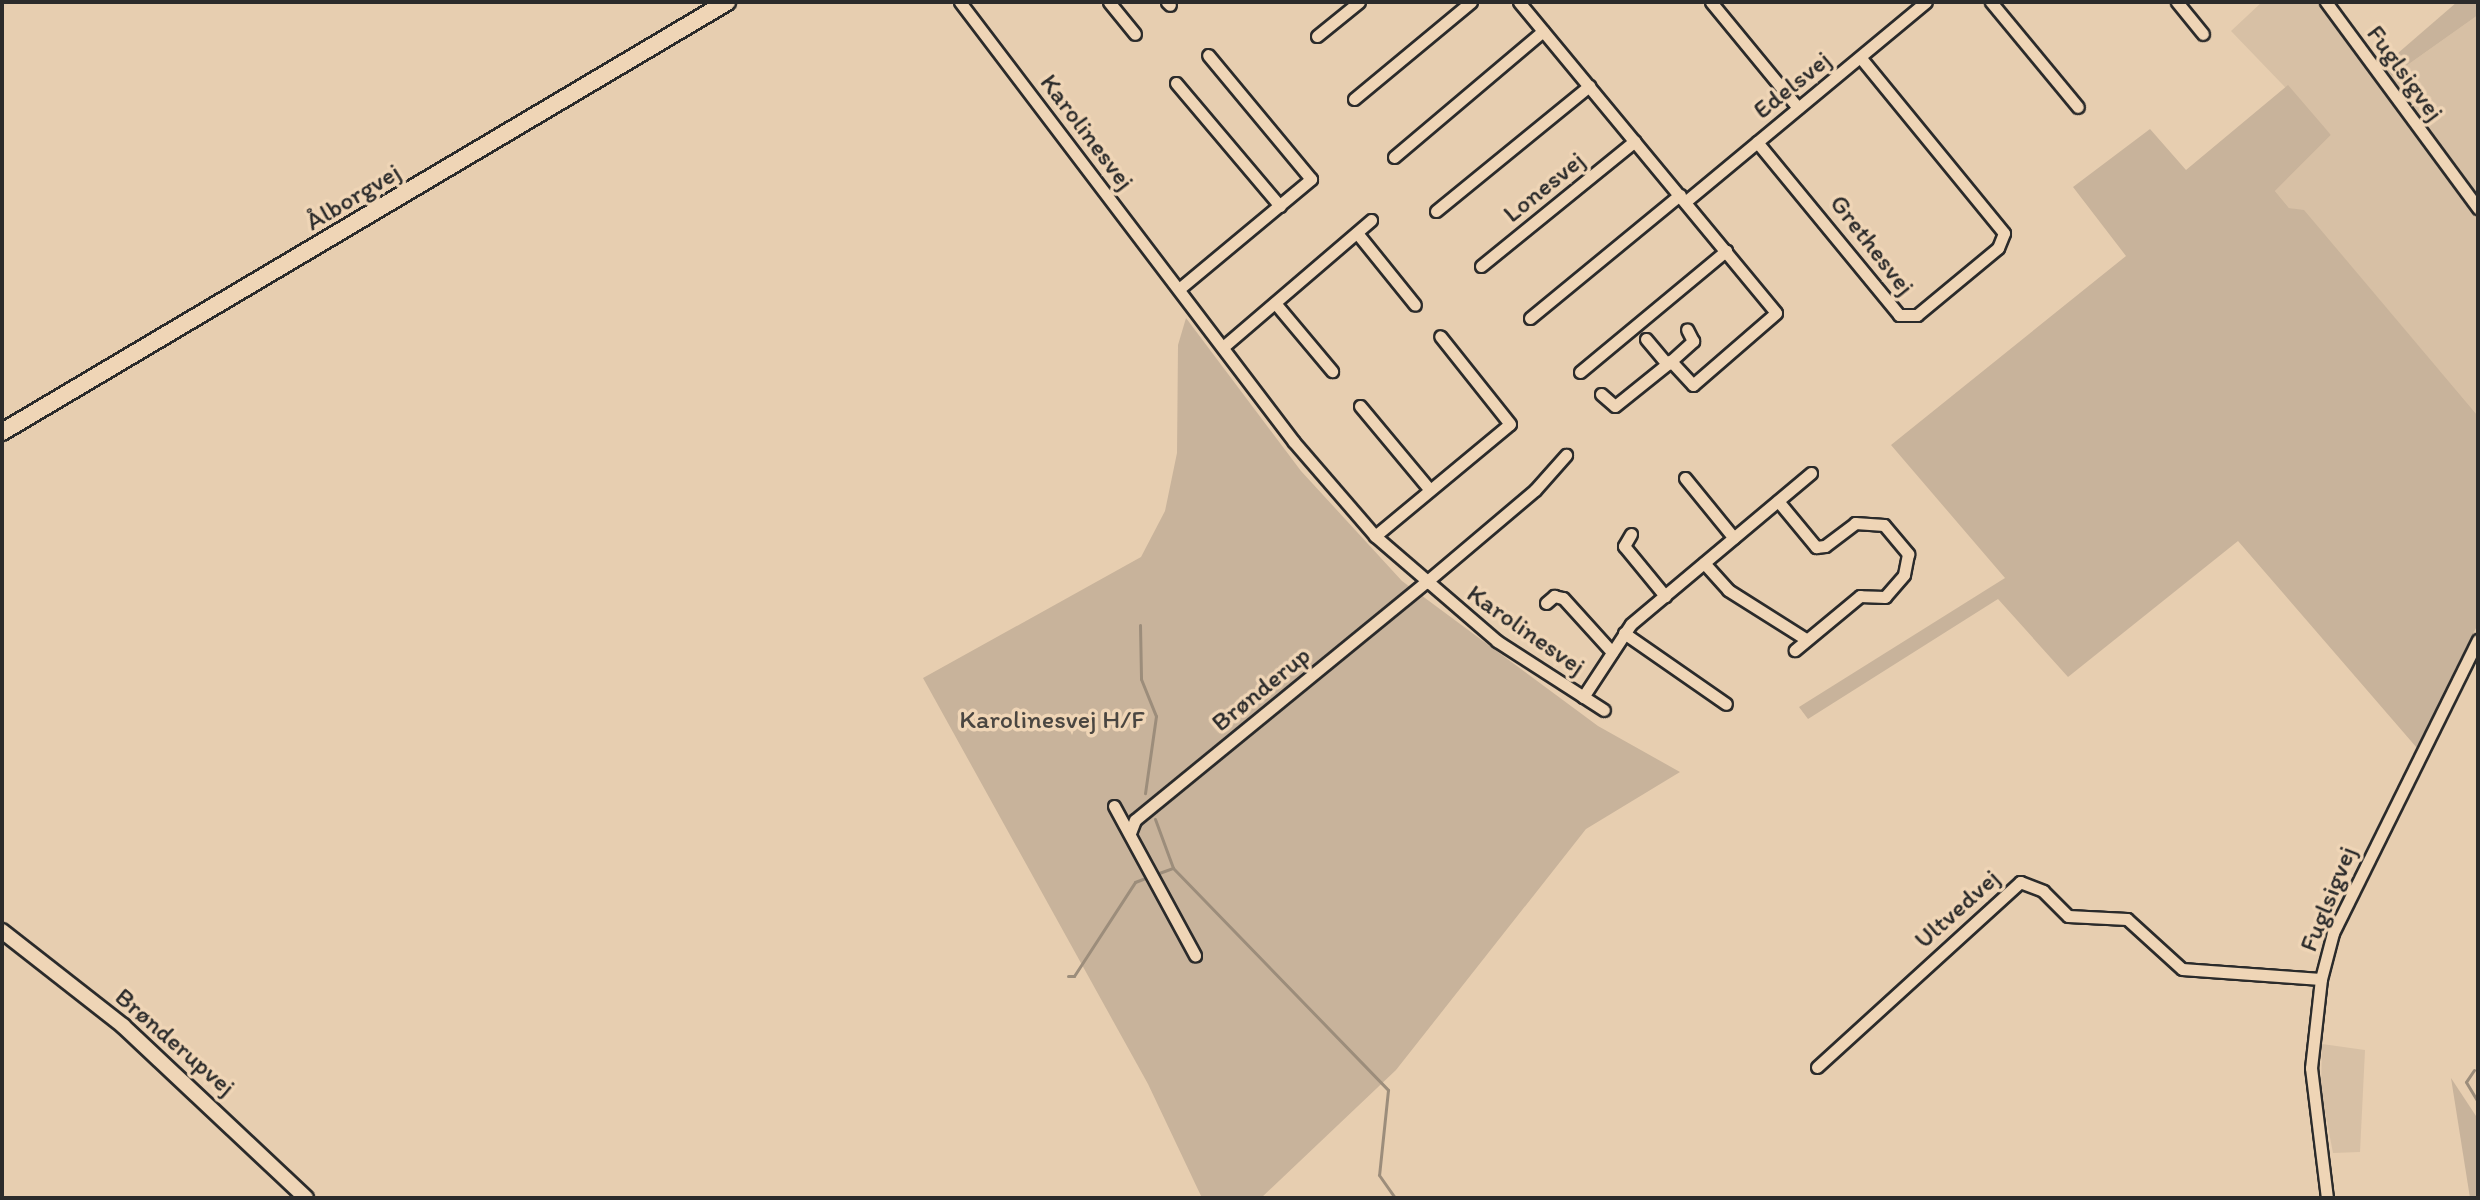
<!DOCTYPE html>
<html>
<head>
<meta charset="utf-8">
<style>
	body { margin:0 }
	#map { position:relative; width:2480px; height:1200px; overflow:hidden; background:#e7ceb0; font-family:Itim,sans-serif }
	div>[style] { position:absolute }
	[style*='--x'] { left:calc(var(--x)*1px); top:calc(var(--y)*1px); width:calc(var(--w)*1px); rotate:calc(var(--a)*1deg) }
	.built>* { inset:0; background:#d7c0a5 }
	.green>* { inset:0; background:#c8b39b }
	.stream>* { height:3px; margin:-1.5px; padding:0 1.5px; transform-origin:1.5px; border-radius:1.5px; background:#9c8d7b }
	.roads { filter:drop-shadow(2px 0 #2b2b2b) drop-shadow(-2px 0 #2b2b2b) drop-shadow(0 2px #2b2b2b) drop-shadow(0 -2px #2b2b2b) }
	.minor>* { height:11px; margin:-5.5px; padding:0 5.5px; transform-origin:5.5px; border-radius:5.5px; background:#efd5b6 }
	.tertiary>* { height:14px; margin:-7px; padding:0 7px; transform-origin:7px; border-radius:7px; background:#efd5b6 }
	.secondary>* { height:16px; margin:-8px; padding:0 8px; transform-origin:8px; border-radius:8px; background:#efd5b6 }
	span { translate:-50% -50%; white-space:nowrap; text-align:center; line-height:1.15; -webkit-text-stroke:7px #efd5b6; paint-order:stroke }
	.street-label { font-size:26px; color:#2b2b2b }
	.park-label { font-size:26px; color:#4a4641 }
	.frame { position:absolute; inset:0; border:4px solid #2b2b2b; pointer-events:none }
</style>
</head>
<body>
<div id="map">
	<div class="built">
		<i style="clip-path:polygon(2262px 2px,2335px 2px,2392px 76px,2478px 15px,2478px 416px,2304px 211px,2289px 208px,2275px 191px,2331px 135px,2231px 31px)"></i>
		<i style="clip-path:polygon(2322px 1044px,2365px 1050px,2360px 1152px,2333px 1153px,2321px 1090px)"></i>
	</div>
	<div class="green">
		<i style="clip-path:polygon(2457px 2px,2478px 2px,2478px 15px,2392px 76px,2383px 66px)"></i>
		<i style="clip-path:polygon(2288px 85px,2331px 135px,2275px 191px,2289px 208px,2304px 210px,2478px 416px,2478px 624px,2417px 748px,2238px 541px,2068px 677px,1998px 599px,1808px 719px,1799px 707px,2005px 578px,1891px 445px,2126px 256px,2073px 187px,2150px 129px,2186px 170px)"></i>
		<i style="clip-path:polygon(1186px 318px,1301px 471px,1402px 581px,1598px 726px,1680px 772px,1586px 829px,1396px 1070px,1261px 1198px,1202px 1198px,1148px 1084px,923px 678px,1141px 557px,1165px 511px,1177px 453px,1178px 345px)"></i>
		<i style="clip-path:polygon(2451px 1078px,2478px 1119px,2478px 1198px,2470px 1198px)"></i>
	</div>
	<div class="stream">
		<i style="--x:1140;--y:625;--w:54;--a:88.9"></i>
		<i style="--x:1141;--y:679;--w:40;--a:68"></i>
		<i style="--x:1156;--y:716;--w:78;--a:98.1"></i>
		<i style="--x:1155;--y:819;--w:52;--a:69.8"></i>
		<i style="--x:1173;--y:868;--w:309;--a:45.9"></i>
		<i style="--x:1388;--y:1090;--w:85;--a:96"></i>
		<i style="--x:1379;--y:1175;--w:28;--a:55"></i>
		<i style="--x:1159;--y:873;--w:15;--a:-20"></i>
		<i style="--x:1068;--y:976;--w:6;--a:0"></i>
		<i style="--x:1074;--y:976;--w:112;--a:-57"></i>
		<i style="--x:1135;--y:882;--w:9;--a:-21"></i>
		<i style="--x:2474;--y:1070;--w:14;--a:124"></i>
		<i style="--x:2466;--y:1082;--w:23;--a:59"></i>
	</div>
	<div class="roads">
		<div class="minor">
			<i style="--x:960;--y:2;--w:552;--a:52.8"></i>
			<i style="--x:1294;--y:442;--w:124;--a:49.2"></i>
			<i style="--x:1375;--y:536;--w:161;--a:40.7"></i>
			<i style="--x:1497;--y:641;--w:127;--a:32.8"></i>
			<i style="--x:1109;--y:2;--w:41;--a:50.9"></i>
			<i style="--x:1167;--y:2;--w:4;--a:45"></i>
			<i style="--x:1519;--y:2;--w:403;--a:50.4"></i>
			<i style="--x:1776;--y:313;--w:110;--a:139.1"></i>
			<i style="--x:1693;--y:385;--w:33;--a:-133"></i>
			<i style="--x:1671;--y:361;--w:30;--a:-42"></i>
			<i style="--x:1693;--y:341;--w:13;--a:-117"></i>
			<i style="--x:1711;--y:2;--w:137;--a:50.6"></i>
			<i style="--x:1991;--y:2;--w:136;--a:50.4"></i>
			<i style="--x:2177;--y:2;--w:41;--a:50.9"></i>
			<i style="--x:2326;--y:2;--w:256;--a:53.6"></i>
			<i style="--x:1317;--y:36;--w:54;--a:-39"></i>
			<i style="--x:1176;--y:83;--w:161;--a:49.8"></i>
			<i style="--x:1354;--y:99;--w:152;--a:-39.7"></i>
			<i style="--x:1757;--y:142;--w:224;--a:50.6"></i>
			<i style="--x:1899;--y:315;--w:18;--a:0"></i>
			<i style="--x:1917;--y:315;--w:105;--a:-39.6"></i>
			<i style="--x:1998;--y:248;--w:16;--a:-68"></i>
			<i style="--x:2004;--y:233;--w:227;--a:-129.3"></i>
			<i style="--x:1394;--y:157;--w:195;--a:-40.2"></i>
			<i style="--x:1685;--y:202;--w:313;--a:-39.7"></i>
			<i style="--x:1436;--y:211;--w:198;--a:-39.2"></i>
			<i style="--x:1357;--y:233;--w:92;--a:51.1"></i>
			<i style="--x:1481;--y:266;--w:198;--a:-39.1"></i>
			<i style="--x:1179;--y:289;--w:172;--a:-39.8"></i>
			<i style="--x:1311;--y:179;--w:161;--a:-129.7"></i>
			<i style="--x:1275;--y:303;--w:89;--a:50"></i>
			<i style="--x:1530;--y:318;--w:194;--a:-39.4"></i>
			<i style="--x:1646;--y:339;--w:33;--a:50"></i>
			<i style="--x:1223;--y:347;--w:195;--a:-40.6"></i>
			<i style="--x:1580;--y:372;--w:190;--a:-39.7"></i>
			<i style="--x:1601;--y:394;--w:18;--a:41"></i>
			<i style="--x:1615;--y:406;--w:72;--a:-38.8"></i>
			<i style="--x:1360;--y:406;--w:109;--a:50.2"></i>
			<i style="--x:1685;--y:478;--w:77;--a:50.8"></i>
			<i style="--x:1778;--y:501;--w:60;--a:50.4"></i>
			<i style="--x:1816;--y:547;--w:9;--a:-6"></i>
			<i style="--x:1825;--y:546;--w:38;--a:-37"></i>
			<i style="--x:1855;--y:523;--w:29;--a:4"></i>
			<i style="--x:1884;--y:525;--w:38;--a:50"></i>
			<i style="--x:1908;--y:554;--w:21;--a:101"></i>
			<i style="--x:1904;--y:575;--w:29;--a:131"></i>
			<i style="--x:1885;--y:597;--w:25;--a:-178"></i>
			<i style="--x:1860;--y:596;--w:85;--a:140.3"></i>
			<i style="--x:1631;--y:534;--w:14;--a:120"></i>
			<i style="--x:1624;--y:546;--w:65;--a:50.6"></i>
			<i style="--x:1375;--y:536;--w:175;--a:-39.7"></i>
			<i style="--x:1510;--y:424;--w:112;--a:-128.5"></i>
			<i style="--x:1704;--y:563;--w:36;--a:48"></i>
			<i style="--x:1728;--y:590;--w:93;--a:32.3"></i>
			<i style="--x:1546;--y:603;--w:11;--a:-41"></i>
			<i style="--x:1554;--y:596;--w:9;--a:13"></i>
			<i style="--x:1563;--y:598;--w:73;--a:47.8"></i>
			<i style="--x:1624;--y:633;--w:124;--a:34.8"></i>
			<i style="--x:1583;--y:697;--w:87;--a:-56.7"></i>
			<i style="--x:1631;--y:624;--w:235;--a:-40"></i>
			<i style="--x:1114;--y:806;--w:170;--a:61.5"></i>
			<i style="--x:1130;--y:833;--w:14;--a:-69"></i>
			<i style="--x:1135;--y:820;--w:375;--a:-39.3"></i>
			<i style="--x:1425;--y:583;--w:144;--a:-40.2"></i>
			<i style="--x:1535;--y:490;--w:47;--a:-48.5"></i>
			<i style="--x:1817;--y:1067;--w:275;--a:-42.3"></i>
			<i style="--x:2020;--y:882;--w:25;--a:21"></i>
			<i style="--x:2043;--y:891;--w:35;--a:45"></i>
			<i style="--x:2068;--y:916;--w:59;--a:2.9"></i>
			<i style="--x:2127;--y:919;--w:74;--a:42.3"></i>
			<i style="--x:2182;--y:969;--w:139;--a:4.1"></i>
			<i style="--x:2327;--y:1198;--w:131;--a:-97"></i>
			<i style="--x:2311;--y:1068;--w:90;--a:-83.6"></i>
			<i style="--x:2321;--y:979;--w:48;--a:-75.4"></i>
			<i style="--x:2333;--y:933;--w:327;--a:-63.7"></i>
		</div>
		<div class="tertiary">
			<i style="--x:2;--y:931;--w:154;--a:38.1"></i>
			<i style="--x:123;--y:1026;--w:251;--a:43.2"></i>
		</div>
		<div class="secondary">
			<i style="--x:2;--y:432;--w:843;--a:-30.67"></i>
		</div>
	</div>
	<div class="street-label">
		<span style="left:2405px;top:73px;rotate:54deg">Fuglsigvej</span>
		<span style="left:1792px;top:85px;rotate:-39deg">Edelsvej</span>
		<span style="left:1087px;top:132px;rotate:53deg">Karolinesvej</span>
		<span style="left:1544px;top:187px;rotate:-39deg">Lonesvej</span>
		<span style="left:353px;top:197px;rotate:-31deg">Ålborgvej</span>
		<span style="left:1872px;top:245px;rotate:52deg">Grethesvej</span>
		<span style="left:1526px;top:630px;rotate:35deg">Karolinesvej</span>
		<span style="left:1261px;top:689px;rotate:-39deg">Brønderup</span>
		<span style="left:2328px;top:899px;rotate:-68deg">Fuglsigvej</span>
		<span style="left:1957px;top:909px;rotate:-42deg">Ultvedvej</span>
		<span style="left:175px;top:1042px;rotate:41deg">Brønderupvej</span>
	</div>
	<div class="park-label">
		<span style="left:1052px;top:720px">Karolinesvej H/F</span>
	</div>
	<div class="frame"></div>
</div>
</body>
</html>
